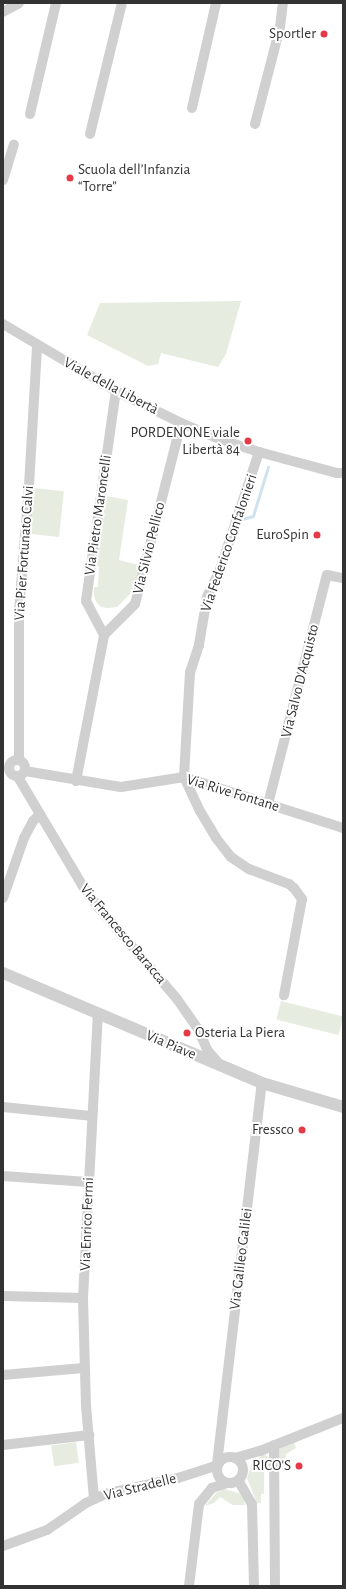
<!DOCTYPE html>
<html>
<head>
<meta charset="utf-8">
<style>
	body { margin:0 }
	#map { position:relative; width:346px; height:1589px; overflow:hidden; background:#fff; font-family:"Alegreya Sans",sans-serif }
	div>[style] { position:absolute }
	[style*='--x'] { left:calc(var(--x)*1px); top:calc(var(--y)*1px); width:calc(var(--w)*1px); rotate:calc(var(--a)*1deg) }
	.green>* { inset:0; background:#e6ecdf; transform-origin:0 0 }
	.stream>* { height:2.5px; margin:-1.25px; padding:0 1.25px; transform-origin:1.25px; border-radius:1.25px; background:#cfe2ee }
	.minor>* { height:10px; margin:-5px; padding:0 5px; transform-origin:5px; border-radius:5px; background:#d0d0d0 }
	.minor>.ring { margin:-5px; padding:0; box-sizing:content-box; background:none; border:10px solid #d0d0d0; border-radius:50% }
	.tertiary>* { height:12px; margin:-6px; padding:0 6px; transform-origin:6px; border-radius:6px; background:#d0d0d0 }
	.dots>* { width:11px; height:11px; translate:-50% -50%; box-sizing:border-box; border:2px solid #fff; border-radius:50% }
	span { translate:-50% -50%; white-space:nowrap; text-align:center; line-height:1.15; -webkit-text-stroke:4px #fff; paint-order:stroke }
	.poi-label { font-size:15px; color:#333 }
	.right { translate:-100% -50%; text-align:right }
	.left { translate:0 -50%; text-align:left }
	.street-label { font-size:15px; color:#333 }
	.frame { position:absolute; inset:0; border:4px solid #333; pointer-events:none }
</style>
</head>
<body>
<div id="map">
	<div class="green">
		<i style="clip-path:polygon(241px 301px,226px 354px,218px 367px,161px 353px,158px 364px,148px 366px,87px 335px,100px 303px)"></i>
		<i style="left:34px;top:488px;width:30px;height:46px;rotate:6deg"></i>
		<i style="clip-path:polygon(106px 496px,128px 500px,119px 560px,139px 565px,138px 573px,139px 574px,130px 594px,117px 607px,108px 608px,101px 607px,96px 602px,94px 595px,94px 587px,98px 587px,99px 567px,96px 566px)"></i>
		<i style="left:281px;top:1001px;width:64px;height:19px;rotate:14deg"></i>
		<i style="left:76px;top:1442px;width:21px;height:25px;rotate:82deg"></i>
		<i style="clip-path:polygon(294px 1442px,296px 1448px,286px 1454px,285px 1469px,279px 1469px,279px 1449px)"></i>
		<i style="clip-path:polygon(262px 1455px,265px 1455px,270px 1458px,271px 1471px,264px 1471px,264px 1494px,261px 1494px,261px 1503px,257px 1503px,247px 1478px,252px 1463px)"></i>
		<i style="clip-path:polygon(224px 1489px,239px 1493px,243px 1497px,245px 1505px,233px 1505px,220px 1497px,214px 1503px,205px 1506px,216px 1493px)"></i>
	</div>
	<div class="stream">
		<i style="--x:242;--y:519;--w:11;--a:-15"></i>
		<i style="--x:253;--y:516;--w:51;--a:-73"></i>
	</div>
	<div class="minor">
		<i style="--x:3;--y:12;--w:18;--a:-29"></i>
		<i style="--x:192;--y:108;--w:108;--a:-77.1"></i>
		<i style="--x:30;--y:114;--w:114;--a:-76.8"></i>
		<i style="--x:255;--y:124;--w:100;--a:-75.5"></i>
		<i style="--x:280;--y:27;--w:24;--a:-83"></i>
		<i style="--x:90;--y:134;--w:135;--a:-76.3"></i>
		<i style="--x:3;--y:180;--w:37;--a:-73"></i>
		<i style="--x:3;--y:324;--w:131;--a:30.7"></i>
		<i style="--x:116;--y:391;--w:72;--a:26.2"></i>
		<i style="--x:181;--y:423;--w:44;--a:22.5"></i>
		<i style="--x:222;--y:440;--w:39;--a:18"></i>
		<i style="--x:259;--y:452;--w:81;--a:15.1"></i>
		<i style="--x:337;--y:473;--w:6;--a:0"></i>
		<i style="--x:259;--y:452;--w:126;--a:108.4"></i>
		<i style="--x:219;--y:572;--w:28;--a:116"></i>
		<i style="--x:207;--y:597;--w:49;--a:99.5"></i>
		<i style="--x:199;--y:645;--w:28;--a:108"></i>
		<i style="--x:190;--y:672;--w:105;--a:93.3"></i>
		<i style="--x:184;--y:777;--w:38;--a:65"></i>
		<i style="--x:200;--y:811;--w:31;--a:59"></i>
		<i style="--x:216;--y:838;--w:24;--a:52"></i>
		<i style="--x:231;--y:857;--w:22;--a:34"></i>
		<i style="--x:249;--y:869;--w:43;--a:20.6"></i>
		<i style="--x:289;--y:884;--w:6;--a:39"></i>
		<i style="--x:294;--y:888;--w:14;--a:54"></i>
		<i style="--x:302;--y:899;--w:98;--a:100.6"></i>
		<i style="--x:104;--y:635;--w:38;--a:-118"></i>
		<i style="--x:86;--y:601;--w:212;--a:-81.9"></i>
		<i class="ring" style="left:9px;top:760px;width:6px;height:6px"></i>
		<i style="--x:19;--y:760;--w:149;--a:-90"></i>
		<i style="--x:19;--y:611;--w:125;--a:-85.4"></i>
		<i style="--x:29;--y:486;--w:140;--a:-86.7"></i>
		<i style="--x:25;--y:771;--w:97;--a:9.5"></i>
		<i style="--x:121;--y:787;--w:64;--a:-9"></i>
		<i style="--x:184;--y:777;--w:167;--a:17.8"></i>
		<i style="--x:18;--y:777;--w:126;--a:59.3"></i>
		<i style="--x:82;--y:885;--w:29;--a:54"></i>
		<i style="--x:99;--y:908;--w:120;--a:49.4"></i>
		<i style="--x:177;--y:999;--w:37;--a:55"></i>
		<i style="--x:198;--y:1029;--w:24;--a:66"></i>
		<i style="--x:208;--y:1051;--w:18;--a:49"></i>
		<i style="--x:76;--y:781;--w:149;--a:-79.1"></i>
		<i style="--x:104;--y:635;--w:44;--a:-45"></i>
		<i style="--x:135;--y:604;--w:187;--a:-75.7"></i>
		<i style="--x:268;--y:804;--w:236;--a:-75.6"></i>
		<i style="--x:327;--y:575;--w:16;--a:11"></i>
		<i style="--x:3;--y:898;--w:64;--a:-70.7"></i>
		<i style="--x:24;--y:838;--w:19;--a:-62"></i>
		<i style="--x:33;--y:821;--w:10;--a:-45"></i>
		<i style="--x:3;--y:1107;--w:88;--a:5.8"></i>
		<i style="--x:3;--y:1176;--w:85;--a:4"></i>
		<i style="--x:3;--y:1296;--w:80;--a:1.4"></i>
		<i style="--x:3;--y:1375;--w:81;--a:-4.9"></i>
		<i style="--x:3;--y:1445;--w:87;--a:-6.6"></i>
		<i style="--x:274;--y:1445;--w:141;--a:89.6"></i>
		<i class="ring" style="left:217px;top:1457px;width:16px;height:16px"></i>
		<i style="--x:235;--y:1458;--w:26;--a:-16"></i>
		<i style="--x:260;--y:1451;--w:89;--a:-21.7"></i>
		<i style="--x:217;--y:1464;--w:384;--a:-83.3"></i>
		<i style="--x:238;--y:1480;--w:28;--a:60"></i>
		<i style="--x:252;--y:1504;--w:82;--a:88.6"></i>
		<i style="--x:94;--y:1499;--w:93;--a:-94.9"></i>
		<i style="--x:86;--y:1406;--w:108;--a:-91.6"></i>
		<i style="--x:83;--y:1298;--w:284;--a:-87"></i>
		<i style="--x:3;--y:1546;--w:47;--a:-20"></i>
		<i style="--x:47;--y:1530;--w:47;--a:-34.7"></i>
		<i style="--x:86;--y:1503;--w:21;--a:-25"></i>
		<i style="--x:105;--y:1494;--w:75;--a:-12.4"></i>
		<i style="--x:178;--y:1478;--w:40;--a:-18"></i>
		<i style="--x:189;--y:1586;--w:83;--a:-83"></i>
		<i style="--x:199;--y:1504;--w:21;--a:-51"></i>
		<i style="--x:212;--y:1488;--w:16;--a:-18"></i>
	</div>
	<div class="tertiary">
		<i style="--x:3;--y:973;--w:281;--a:23"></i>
		<i style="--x:262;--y:1083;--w:84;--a:16.5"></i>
	</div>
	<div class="dots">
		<i style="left:324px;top:34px;background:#e63946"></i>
		<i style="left:70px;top:178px;background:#e63946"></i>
		<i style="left:248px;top:441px;background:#e63946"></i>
		<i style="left:317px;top:535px;background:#e63946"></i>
		<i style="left:187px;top:1033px;background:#e63946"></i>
		<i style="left:302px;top:1130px;background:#e63946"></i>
		<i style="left:299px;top:1466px;background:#e63946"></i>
	</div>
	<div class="poi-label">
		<span class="right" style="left:316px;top:34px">Sportler</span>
		<span class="left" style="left:78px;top:178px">Scuola dell’Infanzia<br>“Torre”</span>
		<span class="right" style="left:240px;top:441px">PORDENONE viale<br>Libertà 84</span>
		<span class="right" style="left:309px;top:535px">EuroSpin</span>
		<span class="left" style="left:195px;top:1033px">Osteria La Piera</span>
		<span class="right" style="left:294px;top:1130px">Fressco</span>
		<span class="right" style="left:291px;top:1466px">RICO'S</span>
	</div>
	<div class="street-label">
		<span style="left:111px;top:386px;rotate:28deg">Viale della Libertà</span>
		<span style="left:98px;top:515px;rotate:-82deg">Via Pietro Maroncelli</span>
		<span style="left:229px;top:543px;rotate:-71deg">Via Federico Confalonieri</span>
		<span style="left:149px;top:548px;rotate:-76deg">Via Silvio Pellico</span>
		<span style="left:24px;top:553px;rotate:-86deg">Via Pier Fortunato Calvi</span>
		<span style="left:300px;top:681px;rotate:-76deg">Via Salvo D'Acquisto</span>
		<span style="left:233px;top:793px;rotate:17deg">Via Rive Fontane</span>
		<span style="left:123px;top:934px;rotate:50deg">Via Francesco Baracca</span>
		<span style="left:171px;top:1045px;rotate:23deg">Via Piave</span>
		<span style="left:87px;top:1224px;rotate:-88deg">Via Enrico Fermi</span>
		<span style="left:241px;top:1259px;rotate:-83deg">Via Galileo Galilei</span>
		<span style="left:140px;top:1487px;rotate:-14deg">Via Stradelle</span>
	</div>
	<div class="frame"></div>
</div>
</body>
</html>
